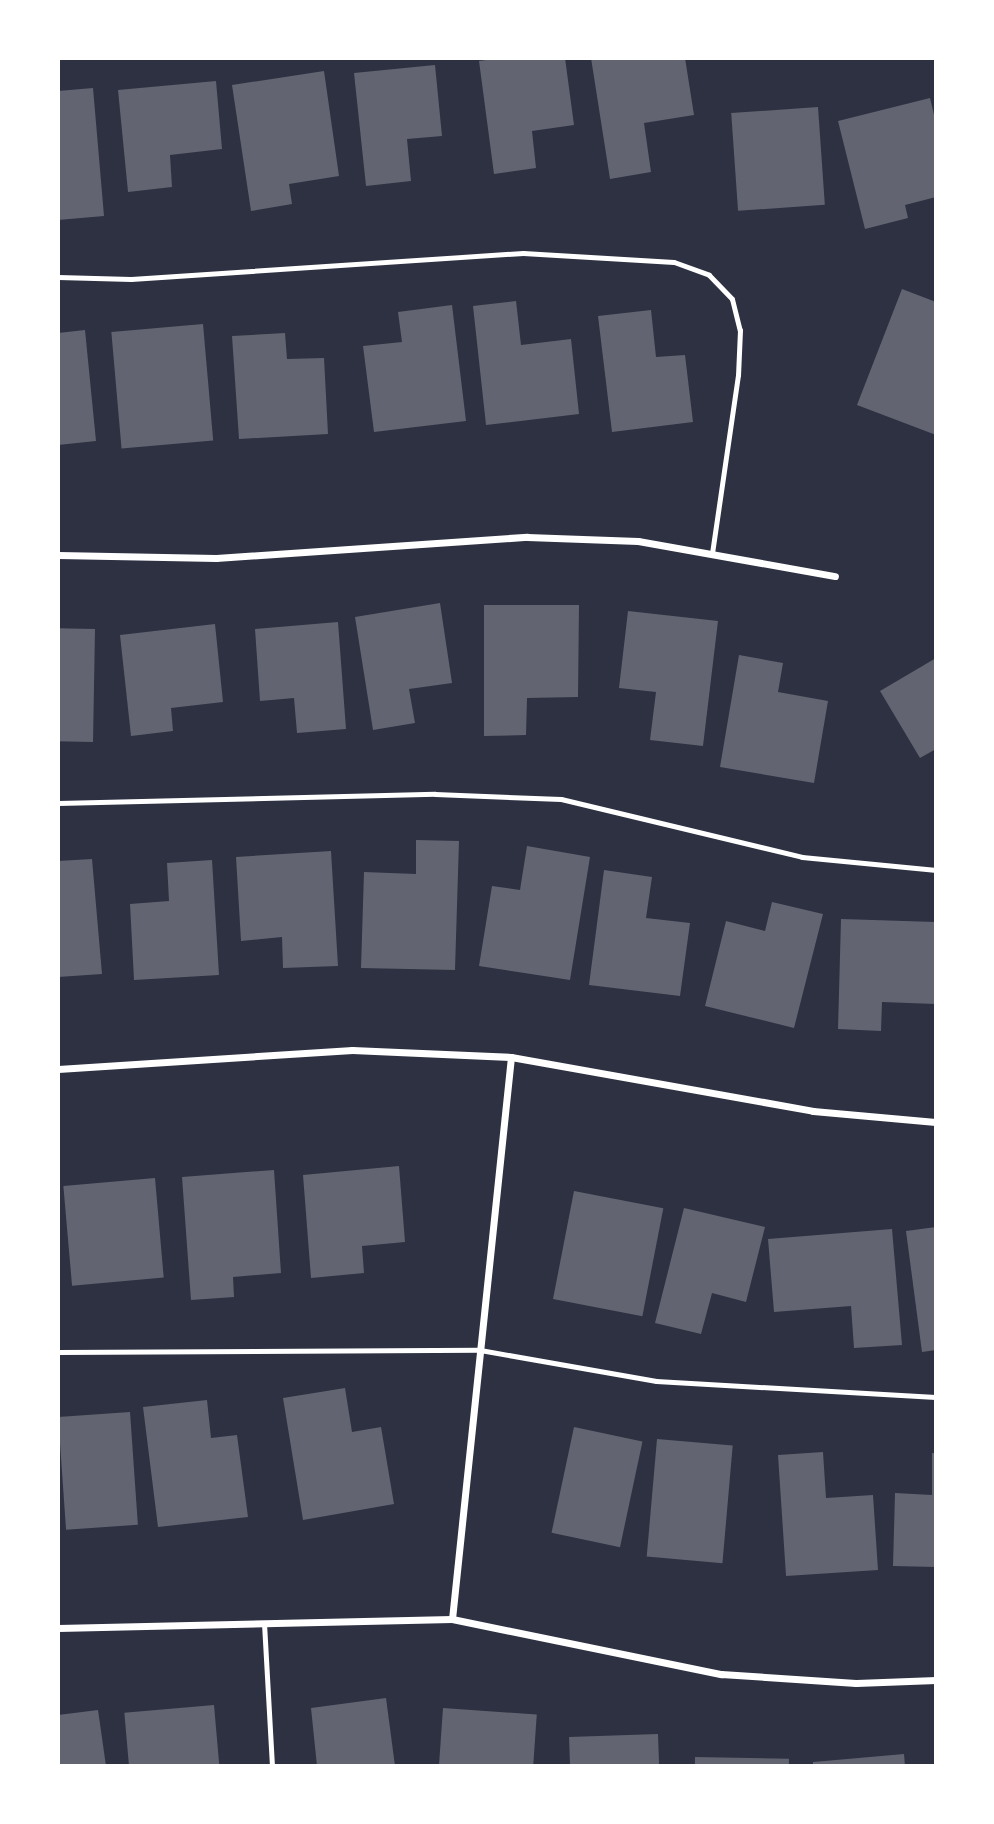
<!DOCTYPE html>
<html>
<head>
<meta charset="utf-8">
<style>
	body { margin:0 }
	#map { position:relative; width:994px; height:1824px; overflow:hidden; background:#2d3142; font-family:"Zilla Slab",serif }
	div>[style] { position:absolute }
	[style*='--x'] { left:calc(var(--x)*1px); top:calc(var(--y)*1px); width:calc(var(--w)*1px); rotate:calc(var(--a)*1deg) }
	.building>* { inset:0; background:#626471; transform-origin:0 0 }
	.service>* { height:5px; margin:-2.5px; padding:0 2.5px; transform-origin:2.5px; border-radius:2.5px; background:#fff }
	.minor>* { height:7px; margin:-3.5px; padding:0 3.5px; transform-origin:3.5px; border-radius:3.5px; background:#fff }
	span { translate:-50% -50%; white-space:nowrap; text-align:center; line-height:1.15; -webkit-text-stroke:6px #fff; paint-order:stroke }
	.frame { position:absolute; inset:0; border:60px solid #fff; pointer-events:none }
</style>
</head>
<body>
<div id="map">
	<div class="building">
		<i style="clip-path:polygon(501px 58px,565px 58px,574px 125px,532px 131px,536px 168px,494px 174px,479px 61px)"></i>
		<i style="clip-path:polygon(591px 58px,685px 58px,694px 115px,644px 123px,651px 172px,610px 179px)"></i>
		<i style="clip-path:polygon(435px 65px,442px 136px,407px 139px,411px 181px,366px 186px,354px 73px)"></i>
		<i style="clip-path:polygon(324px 71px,339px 176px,289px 184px,292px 204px,251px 211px,232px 85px)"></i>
		<i style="clip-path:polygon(216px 81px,222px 149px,170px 155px,172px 187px,128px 192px,118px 90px)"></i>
		<i style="clip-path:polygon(93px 88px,104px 216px,58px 220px,58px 91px)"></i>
		<i style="clip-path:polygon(930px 98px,936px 123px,936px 197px,905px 205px,908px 218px,865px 229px,838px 121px)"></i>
		<i style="left:818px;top:107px;width:98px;height:87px;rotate:86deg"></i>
		<i style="clip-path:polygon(902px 289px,936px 302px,936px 435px,857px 405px)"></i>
		<i style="clip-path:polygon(516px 301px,521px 345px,571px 339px,579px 414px,486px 425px,473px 306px)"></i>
		<i style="clip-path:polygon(452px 305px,466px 421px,374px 432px,363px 346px,402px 342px,398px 312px)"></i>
		<i style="clip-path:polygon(651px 310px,656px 357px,685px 355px,693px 422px,612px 432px,598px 316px)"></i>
		<i style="left:203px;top:324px;width:117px;height:92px;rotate:85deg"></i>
		<i style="clip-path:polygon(85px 330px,96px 441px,58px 445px,58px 333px)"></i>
		<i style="clip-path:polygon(285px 333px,287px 359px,324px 358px,328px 434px,239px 439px,232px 336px)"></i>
		<i style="clip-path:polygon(440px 603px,452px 683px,409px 689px,415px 723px,373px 730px,355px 617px)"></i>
		<i style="clip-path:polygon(484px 605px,579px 605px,578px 697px,527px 698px,526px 735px,484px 736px)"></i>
		<i style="clip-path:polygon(628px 611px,718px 621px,703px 746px,650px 740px,656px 692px,619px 688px)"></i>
		<i style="clip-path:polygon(338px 622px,346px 729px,297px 733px,294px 698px,260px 701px,255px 629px)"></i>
		<i style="clip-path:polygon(215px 624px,223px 702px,171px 708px,173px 731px,131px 736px,120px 635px)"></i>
		<i style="left:95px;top:629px;width:113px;height:37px;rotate:91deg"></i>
		<i style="clip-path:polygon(739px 655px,783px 663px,778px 692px,828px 701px,814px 783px,720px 767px)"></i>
		<i style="clip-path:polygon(936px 658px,936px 749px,920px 758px,880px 691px)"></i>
		<i style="clip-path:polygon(416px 840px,459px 841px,455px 970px,361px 968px,364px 872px,416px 874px)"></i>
		<i style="clip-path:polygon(527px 846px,590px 857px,570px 980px,479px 966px,492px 886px,520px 890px)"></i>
		<i style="clip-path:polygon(331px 851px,338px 966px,283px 968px,282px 937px,241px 941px,236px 857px)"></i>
		<i style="clip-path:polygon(92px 859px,102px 974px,58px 977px,58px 861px)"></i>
		<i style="clip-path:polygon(212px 860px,219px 975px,134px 980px,130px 904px,169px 901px,167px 863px)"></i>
		<i style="clip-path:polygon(604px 870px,652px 877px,646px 918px,690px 923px,680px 996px,589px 985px)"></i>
		<i style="clip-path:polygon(772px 902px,823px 914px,794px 1028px,705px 1006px,726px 921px,765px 931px)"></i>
		<i style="clip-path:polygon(841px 919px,936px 922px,935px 1004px,882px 1002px,881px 1031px,838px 1029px)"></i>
		<i style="clip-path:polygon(399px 1166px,405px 1242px,362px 1246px,364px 1273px,311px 1278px,303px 1175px)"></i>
		<i style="clip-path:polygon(274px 1170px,281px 1273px,233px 1277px,234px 1297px,191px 1300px,182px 1177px)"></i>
		<i style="left:155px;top:1178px;width:100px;height:92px;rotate:85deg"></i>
		<i style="left:574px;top:1191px;width:91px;height:110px;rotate:11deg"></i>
		<i style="clip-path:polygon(684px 1208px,765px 1227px,746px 1302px,712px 1293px,701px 1334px,655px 1323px)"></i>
		<i style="clip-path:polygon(936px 1227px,936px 1350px,922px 1352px,906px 1231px)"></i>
		<i style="clip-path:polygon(892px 1229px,902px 1345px,854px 1348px,851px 1306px,774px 1312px,768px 1239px)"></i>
		<i style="clip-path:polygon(345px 1388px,352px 1432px,381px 1427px,394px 1504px,303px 1520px,283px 1398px)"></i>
		<i style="clip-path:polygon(207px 1400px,211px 1438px,237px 1435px,248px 1517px,158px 1527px,143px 1407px)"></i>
		<i style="left:130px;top:1412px;width:113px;height:72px;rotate:86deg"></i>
		<i style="left:574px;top:1427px;width:70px;height:108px;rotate:12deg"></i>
		<i style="left:657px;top:1439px;width:76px;height:118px;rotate:5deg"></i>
		<i style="clip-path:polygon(823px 1452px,826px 1498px,873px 1495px,878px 1570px,786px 1576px,778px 1455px)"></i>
		<i style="clip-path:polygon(932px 1453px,936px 1453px,936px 1567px,893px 1566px,895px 1493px,932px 1495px)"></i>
		<i style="clip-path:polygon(386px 1698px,395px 1766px,317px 1766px,311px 1708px)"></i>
		<i style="left:214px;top:1705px;width:61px;height:90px;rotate:85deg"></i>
		<i style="left:443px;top:1708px;width:94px;height:58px;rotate:4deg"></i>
		<i style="clip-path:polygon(98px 1710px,106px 1766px,58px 1766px,58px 1715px)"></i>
		<i style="left:658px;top:1734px;width:32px;height:89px;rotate:88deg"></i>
		<i style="clip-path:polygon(904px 1754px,905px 1766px,813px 1766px,813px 1762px)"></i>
		<i style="left:695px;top:1757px;width:94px;height:9px;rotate:1deg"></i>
	</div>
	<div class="service">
		<i style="--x:58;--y:277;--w:73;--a:1.6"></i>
		<i style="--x:131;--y:279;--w:393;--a:-3.8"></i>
		<i style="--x:523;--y:253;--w:151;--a:3.4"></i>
		<i style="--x:674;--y:262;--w:37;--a:20"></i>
		<i style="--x:709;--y:275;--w:33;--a:46"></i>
		<i style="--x:732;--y:299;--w:32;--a:76"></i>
		<i style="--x:740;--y:330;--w:45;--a:92.5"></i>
		<i style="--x:738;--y:375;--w:181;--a:98.3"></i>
		<i style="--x:58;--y:803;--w:377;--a:-1.4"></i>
		<i style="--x:435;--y:794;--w:126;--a:2.3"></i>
		<i style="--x:561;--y:799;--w:248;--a:13.5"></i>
		<i style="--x:802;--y:857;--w:135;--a:5.5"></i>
		<i style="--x:58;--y:1352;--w:422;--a:-0.3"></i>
		<i style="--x:480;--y:1350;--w:179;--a:10"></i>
		<i style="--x:656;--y:1381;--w:280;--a:3.3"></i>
		<i style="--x:264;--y:1623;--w:143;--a:86.8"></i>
	</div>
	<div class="minor">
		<i style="--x:58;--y:555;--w:158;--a:1.1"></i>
		<i style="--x:216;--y:558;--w:312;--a:-3.9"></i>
		<i style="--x:527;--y:537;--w:111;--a:2.1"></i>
		<i style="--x:638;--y:541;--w:200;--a:10.1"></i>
		<i style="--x:58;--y:1069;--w:295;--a:-3.7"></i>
		<i style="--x:352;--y:1050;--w:159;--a:2.5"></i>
		<i style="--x:511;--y:1057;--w:307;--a:10.1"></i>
		<i style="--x:813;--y:1111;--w:123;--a:5.1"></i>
		<i style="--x:452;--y:1619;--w:565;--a:-84.01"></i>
		<i style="--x:58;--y:1628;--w:394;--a:-1.3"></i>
		<i style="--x:452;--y:1619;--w:275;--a:11.6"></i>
		<i style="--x:721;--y:1674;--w:135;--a:3.8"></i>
		<i style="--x:856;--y:1683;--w:80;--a:-2.1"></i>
	</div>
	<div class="frame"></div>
</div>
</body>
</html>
